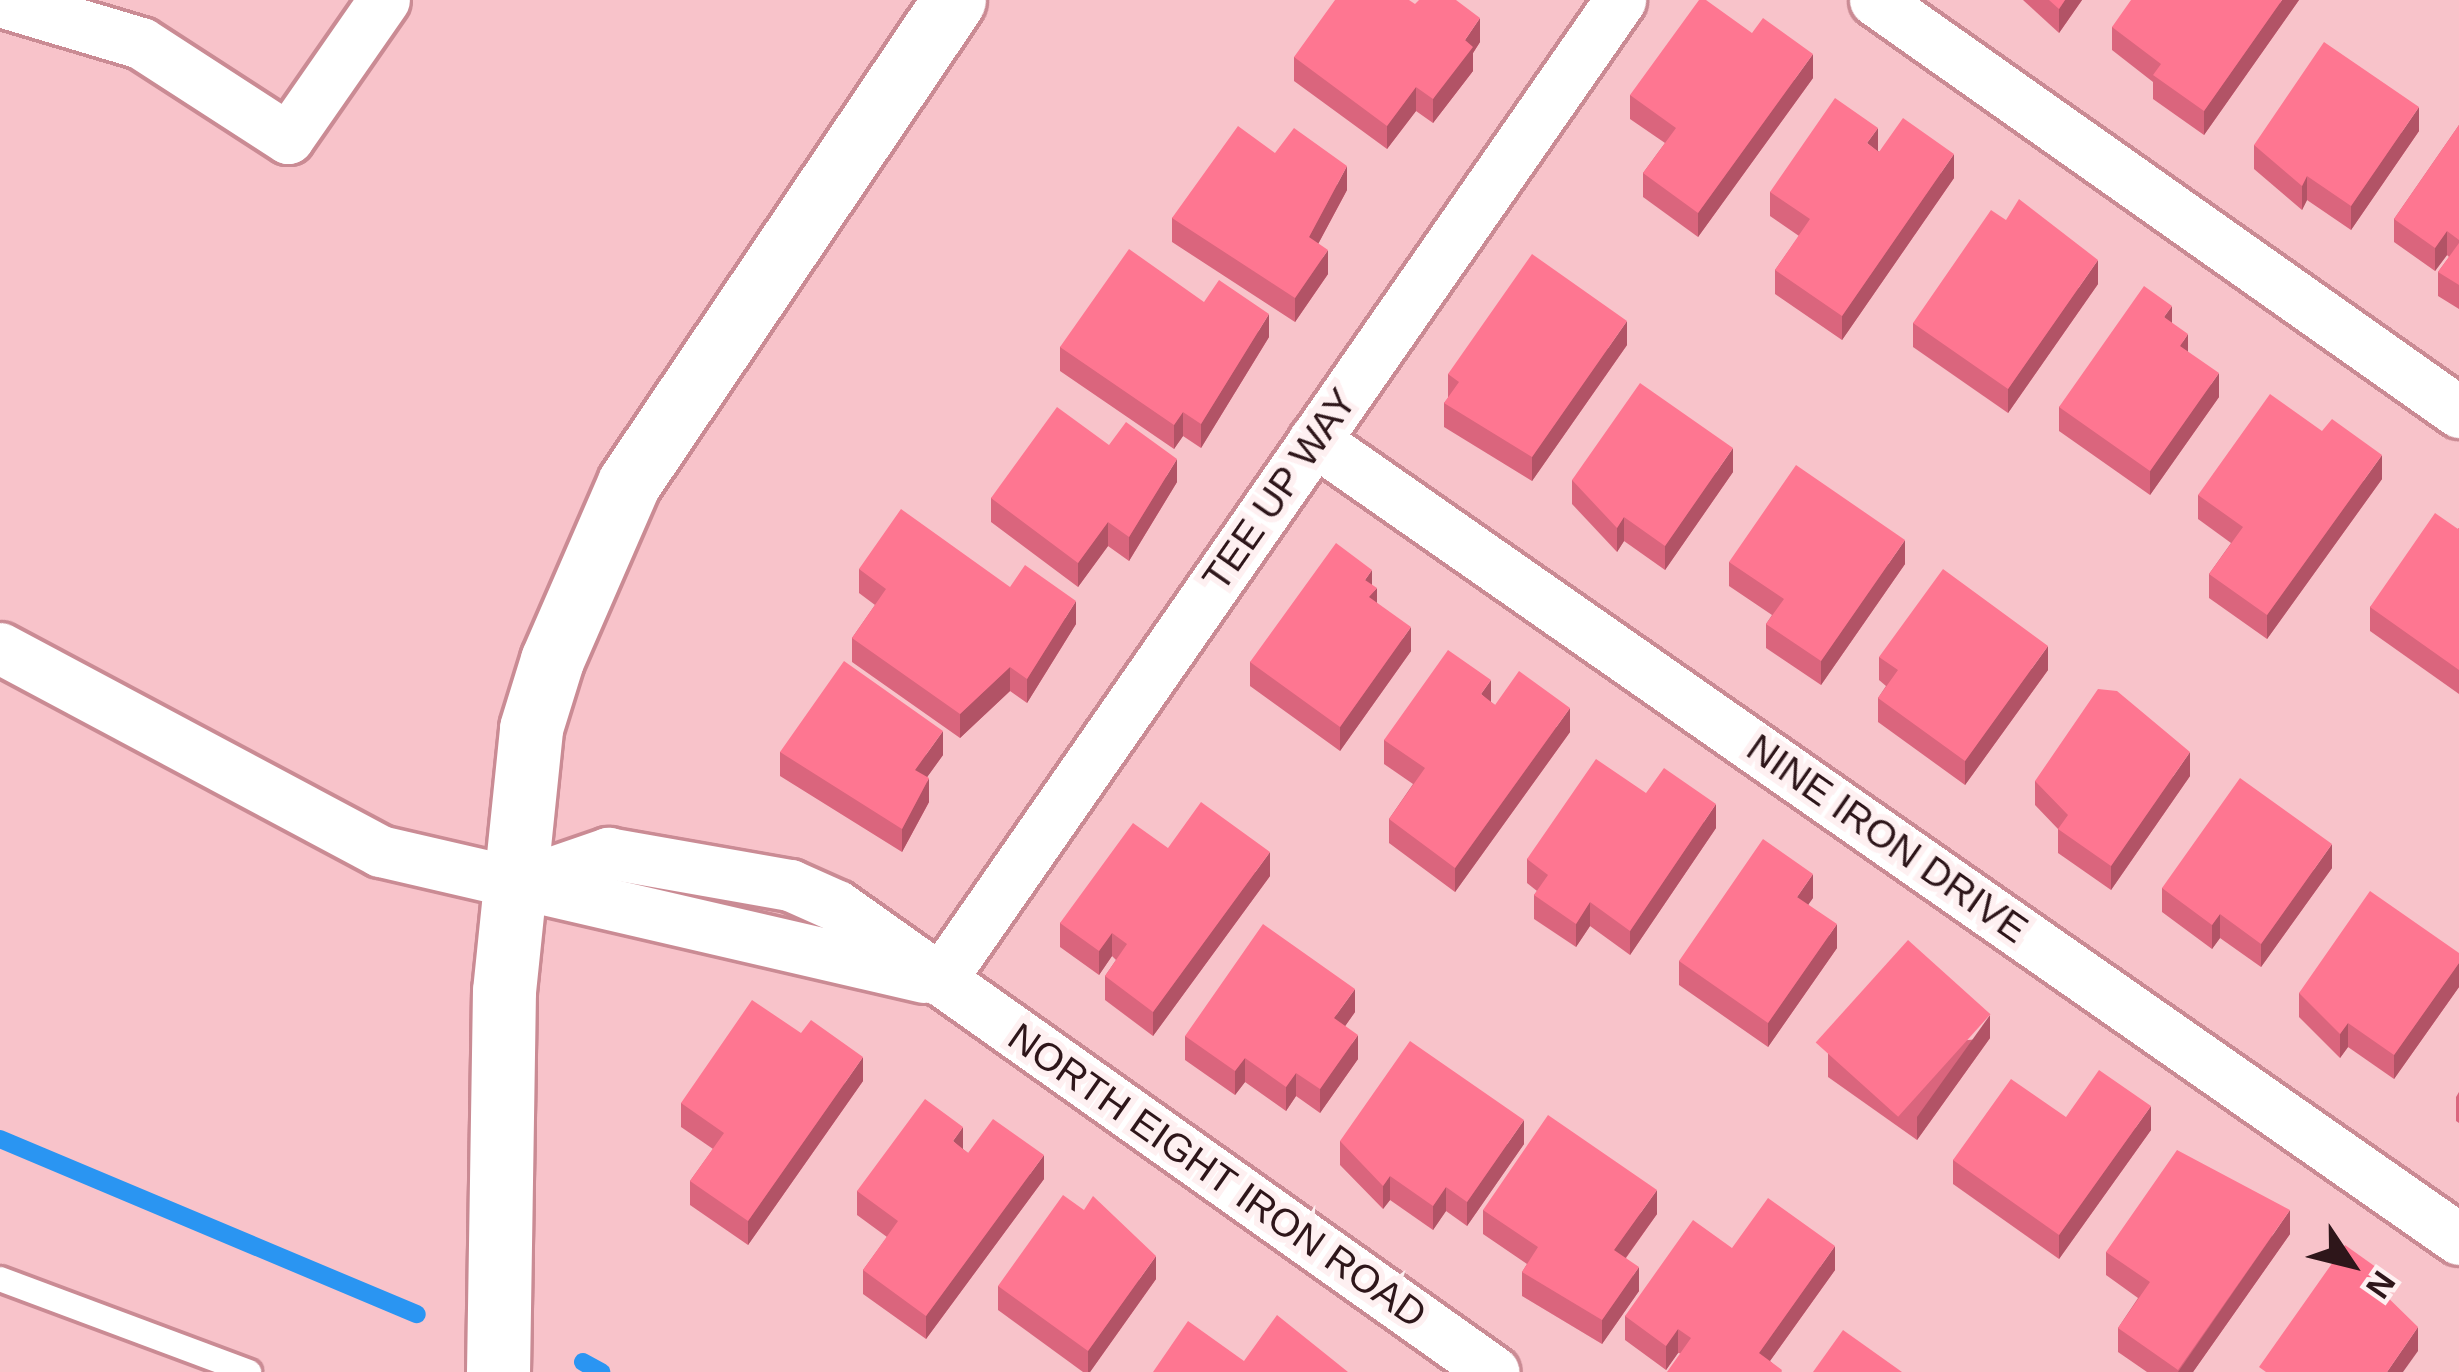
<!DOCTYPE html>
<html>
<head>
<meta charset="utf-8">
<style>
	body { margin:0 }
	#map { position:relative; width:2459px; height:1372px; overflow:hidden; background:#f8c3ca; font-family:Arial,sans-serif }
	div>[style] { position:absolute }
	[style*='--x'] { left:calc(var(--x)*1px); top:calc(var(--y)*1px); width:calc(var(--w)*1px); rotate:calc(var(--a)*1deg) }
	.stream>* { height:18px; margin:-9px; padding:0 9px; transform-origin:9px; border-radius:9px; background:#2a95f2 }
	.roads { filter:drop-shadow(3px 0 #ca8b94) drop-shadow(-3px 0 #ca8b94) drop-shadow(0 3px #ca8b94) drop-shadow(0 -3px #ca8b94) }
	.service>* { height:24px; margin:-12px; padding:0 12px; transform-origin:12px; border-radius:12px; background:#fff }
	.minor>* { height:51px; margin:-25.5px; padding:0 25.5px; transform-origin:25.5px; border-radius:25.5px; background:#fff }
	.tertiary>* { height:63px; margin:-31.5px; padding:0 31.5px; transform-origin:31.5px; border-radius:31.5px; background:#fff }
	.wall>* { inset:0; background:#da657d }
	.shaded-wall>* { inset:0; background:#b25366 }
	.building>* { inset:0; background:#fe7691; transform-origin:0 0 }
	span { translate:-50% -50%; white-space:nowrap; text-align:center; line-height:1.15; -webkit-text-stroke:12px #fef0f1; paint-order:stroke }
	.street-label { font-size:39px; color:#2e161a }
	.north { position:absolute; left:2291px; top:1204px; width:120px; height:120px; -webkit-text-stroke:9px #fef0f1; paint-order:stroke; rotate:125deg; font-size:33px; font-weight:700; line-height:48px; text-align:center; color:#2e161a }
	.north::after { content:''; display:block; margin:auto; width:42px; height:54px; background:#2e161a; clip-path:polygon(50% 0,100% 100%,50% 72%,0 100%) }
</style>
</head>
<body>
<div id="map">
	<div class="stream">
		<i style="--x:0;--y:1139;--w:452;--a:22.8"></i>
		<i style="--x:583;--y:1362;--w:21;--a:29"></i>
	</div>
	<div class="roads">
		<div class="service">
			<i style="--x:0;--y:1279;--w:266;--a:20.5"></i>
		</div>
		<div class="minor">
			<i style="--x:1875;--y:0;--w:715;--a:35.2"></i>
			<i style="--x:0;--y:1;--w:147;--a:16.6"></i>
			<i style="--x:141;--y:43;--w:175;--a:32.9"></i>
			<i style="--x:288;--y:138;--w:168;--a:-55.2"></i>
			<i style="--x:1314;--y:440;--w:1396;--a:34.91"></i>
			<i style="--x:0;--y:648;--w:431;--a:28.1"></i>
			<i style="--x:380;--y:851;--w:558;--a:13.04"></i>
			<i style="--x:512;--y:886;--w:102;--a:-19"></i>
			<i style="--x:608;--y:853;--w:185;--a:10"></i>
			<i style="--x:790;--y:885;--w:51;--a:24.1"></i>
			<i style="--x:837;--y:906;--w:805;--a:35.35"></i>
			<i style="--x:940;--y:980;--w:1193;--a:-55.24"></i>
		</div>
		<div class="tertiary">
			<i style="--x:498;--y:1372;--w:381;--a:-89.1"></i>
			<i style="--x:504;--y:991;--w:264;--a:-84.1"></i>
			<i style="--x:531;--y:728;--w:71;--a:-72.8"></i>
			<i style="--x:552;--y:660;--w:193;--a:-66.5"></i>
			<i style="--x:629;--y:483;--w:582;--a:-56.06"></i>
		</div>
	</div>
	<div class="wall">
		<i style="clip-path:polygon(2023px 0,2082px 0,2059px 33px)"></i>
		<i style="clip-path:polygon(2299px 0,2204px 135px,2153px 99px,2153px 82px,2112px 50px,2112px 27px)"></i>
		<i style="clip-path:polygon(1480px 42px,1473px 53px,1473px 71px,1433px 123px,1416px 111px,1387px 149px,1294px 81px,1294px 57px)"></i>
		<i style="clip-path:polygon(1813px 78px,1698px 237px,1643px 197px,1643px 173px,1665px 143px,1630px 119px,1630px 95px)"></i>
		<i style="clip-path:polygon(2459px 125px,2459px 309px,2438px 296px,2438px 272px,2449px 257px,2447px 255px,2435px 271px,2394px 242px,2394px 219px)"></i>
		<i style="clip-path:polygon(2419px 131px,2351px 230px,2307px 200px,2302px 210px,2254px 169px,2254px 145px)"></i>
		<i style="clip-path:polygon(1878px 151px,1954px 178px,1842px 340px,1775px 294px,1775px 270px,1799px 236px,1770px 216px,1770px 192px)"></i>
		<i style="clip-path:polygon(1275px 153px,1347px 190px,1318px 244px,1328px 274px,1295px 322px,1172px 242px,1172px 218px)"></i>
		<i style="clip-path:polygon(2098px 284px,2008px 413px,1913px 347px,1913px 323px)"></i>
		<i style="clip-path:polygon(1204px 302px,1269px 337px,1201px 448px,1183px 436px,1174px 449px,1060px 371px,1060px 347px)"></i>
		<i style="clip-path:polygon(2172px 323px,2188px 352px,2219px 397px,2150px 495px,2059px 431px,2059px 407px)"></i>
		<i style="clip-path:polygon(1627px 345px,1532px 481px,1444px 427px,1444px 403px,1448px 398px,1448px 374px)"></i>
		<i style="clip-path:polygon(1109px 445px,1177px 482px,1129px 561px,1108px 546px,1078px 587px,991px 522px,991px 498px)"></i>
		<i style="clip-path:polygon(1733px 472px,1665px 570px,1624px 541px,1617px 552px,1572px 504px,1572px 480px)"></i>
		<i style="clip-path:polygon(2382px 479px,2267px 639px,2209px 598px,2209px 574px,2231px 543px,2198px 519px,2198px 495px)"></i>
		<i style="clip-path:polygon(2459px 528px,2459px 694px,2370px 631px,2370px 607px)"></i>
		<i style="clip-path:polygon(1729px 562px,1905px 564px,1821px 685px,1766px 648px,1766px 624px,1772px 615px,1729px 586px)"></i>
		<i style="clip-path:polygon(859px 569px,1010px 587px,1076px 624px,1027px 703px,1010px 691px,960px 738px,852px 662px,852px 638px,875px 605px,859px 593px)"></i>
		<i style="clip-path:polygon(1372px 585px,1377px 603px,1411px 651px,1340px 751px,1250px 686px,1250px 662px)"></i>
		<i style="clip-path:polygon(1879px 657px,2048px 670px,1965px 785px,1878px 722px,1878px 698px,1886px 686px,1879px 680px)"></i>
		<i style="clip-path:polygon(1491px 702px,1495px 705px,1570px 732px,1455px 892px,1389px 843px,1389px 819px,1413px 784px,1384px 764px,1384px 740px)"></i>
		<i style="clip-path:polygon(780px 752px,943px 755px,927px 777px,929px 802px,902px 852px,780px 776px)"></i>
		<i style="clip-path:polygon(2190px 776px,2111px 890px,2058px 853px,2058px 829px,2035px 805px,2035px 781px)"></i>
		<i style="clip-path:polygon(1646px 793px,1716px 828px,1630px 955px,1590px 926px,1576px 947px,1534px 919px,1534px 895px,1537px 891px,1527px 883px,1527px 859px)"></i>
		<i style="clip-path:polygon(1168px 848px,1270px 876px,1153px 1036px,1105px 1000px,1105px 976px,1116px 960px,1112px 956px,1099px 975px,1060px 947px,1060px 923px)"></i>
		<i style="clip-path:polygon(2332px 868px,2261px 967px,2220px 938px,2212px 949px,2162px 912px,2162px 888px)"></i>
		<i style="clip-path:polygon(1813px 898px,1808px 904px,1837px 948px,1768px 1047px,1679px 985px,1679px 961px)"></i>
		<i style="clip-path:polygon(2459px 953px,2459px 987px,2394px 1079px,2348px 1047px,2340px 1058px,2299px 1017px,2299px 993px)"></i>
		<i style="clip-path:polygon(1355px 1012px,1345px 1026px,1358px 1059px,1320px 1113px,1296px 1096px,1286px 1111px,1245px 1082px,1235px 1095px,1185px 1060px,1185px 1036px)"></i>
		<i style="clip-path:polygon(1990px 1038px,1917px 1140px,1828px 1077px,1828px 1053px)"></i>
		<i style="clip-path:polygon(863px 1081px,748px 1245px,690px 1205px,690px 1181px,713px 1149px,681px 1127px,681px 1103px)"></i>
		<i style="clip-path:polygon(2459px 1092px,2459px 1123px,2456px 1121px,2456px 1097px)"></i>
		<i style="clip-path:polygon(2066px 1117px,2151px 1130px,2059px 1259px,1953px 1184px,1953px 1160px)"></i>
		<i style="clip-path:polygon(1340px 1141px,1524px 1144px,1467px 1226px,1446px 1211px,1433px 1230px,1390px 1200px,1383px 1209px,1340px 1165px)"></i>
		<i style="clip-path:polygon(963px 1149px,968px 1153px,1044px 1179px,926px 1339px,863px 1294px,863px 1270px,887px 1237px,857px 1215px,857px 1191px)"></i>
		<i style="clip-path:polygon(1483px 1210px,1657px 1214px,1626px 1258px,1639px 1291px,1602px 1344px,1522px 1296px,1522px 1272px,1527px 1264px,1483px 1234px)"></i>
		<i style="clip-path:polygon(2290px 1234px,2193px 1372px,2147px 1372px,2118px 1352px,2118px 1328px,2138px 1298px,2106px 1275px,2106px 1252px)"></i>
		<i style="clip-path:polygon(1732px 1248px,1835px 1270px,1770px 1361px,1782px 1372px,1678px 1353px,1666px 1370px,1625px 1340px,1625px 1316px)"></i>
		<i style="clip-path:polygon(1156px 1279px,1090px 1372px,1083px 1372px,998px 1310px,998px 1286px)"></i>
	</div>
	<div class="shaded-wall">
		<i style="clip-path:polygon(2065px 0,2082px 0,2059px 33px,2059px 9px)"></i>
		<i style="clip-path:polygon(2282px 0,2299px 0,2204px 135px,2204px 111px)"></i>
		<i style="clip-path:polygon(1480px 18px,1480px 42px,1473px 53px,1473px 71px,1433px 123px,1433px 99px,1465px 40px)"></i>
		<i style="clip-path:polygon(1813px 54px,1813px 78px,1698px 237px,1698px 213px)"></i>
		<i style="clip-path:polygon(1416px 87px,1416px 111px,1387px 149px,1387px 126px)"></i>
		<i style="clip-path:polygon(2419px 107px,2419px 131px,2351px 230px,2351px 206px)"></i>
		<i style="clip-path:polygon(1878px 128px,1878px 152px,1867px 143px)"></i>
		<i style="clip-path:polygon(1954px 154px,1954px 178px,1842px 340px,1842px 316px)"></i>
		<i style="clip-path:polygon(1347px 166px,1347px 190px,1309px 261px,1309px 237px)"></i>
		<i style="clip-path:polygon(2307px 176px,2307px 200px,2302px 210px,2302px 186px)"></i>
		<i style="clip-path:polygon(2447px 231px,2447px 255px,2435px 271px,2435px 248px)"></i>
		<i style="clip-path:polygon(1328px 250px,1328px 274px,1295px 322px,1295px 298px)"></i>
		<i style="clip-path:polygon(2098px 260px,2098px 284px,2008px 413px,2008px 389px)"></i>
		<i style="clip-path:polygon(2172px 306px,2172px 329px,2164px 317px)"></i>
		<i style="clip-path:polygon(1269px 314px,1269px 337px,1201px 448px,1201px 424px)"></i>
		<i style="clip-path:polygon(1627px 321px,1627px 345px,1532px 481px,1532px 457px)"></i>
		<i style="clip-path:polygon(2188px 334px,2188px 358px,2180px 346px)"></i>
		<i style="clip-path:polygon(2219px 373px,2219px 397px,2150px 495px,2150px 471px)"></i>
		<i style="clip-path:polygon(1183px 412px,1183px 436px,1174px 449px,1174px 425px)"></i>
		<i style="clip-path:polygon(1733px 448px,1733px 472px,1665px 570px,1665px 546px)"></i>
		<i style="clip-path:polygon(2382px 455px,2382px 479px,2267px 639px,2267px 615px)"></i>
		<i style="clip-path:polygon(1177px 459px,1177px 482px,1129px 561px,1129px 537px)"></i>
		<i style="clip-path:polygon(1624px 517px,1624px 541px,1617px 552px,1617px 528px)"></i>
		<i style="clip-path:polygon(1108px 522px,1108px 546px,1078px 587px,1078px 563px)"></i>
		<i style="clip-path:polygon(1905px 540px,1905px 564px,1821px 685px,1821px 661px)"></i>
		<i style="clip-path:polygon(1372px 570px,1372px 593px,1377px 588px,1377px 612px,1369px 621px,1365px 580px)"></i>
		<i style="clip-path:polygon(1076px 601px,1076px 624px,1027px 703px,1027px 679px)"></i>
		<i style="clip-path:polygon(1411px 627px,1411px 651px,1340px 751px,1340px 727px)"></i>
		<i style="clip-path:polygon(2048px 646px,2048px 670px,1965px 785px,1965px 761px)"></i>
		<i style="clip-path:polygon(1010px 667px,1010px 691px,960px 738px,960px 714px)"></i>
		<i style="clip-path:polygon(1491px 680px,1491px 704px,1481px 694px)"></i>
		<i style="clip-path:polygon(1570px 708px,1570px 732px,1455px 892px,1455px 868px)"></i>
		<i style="clip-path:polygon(943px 731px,943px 755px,915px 794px,915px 770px)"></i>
		<i style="clip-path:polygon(2190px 752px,2190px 776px,2111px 890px,2111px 866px)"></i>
		<i style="clip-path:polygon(929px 778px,929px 802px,902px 852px,902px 829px)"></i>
		<i style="clip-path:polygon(1716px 804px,1716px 828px,1630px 955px,1630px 931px)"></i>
		<i style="clip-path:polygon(2332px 844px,2332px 868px,2261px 967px,2261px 944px)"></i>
		<i style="clip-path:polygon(1270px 852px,1270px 876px,1153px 1036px,1153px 1012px)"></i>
		<i style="clip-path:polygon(1813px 874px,1813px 898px,1797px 921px,1797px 897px)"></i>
		<i style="clip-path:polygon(1590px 902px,1590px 926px,1576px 947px,1576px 924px)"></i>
		<i style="clip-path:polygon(2220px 914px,2220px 938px,2212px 949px,2212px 925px)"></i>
		<i style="clip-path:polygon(1837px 924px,1837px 948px,1768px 1047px,1768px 1023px)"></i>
		<i style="clip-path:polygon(1112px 933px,1112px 956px,1099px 975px,1099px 951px)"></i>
		<i style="clip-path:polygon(2459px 963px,2459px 987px,2394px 1079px,2394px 1055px)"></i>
		<i style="clip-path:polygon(1355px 989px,1355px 1012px,1334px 1042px,1334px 1018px)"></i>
		<i style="clip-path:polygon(1990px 1015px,1990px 1038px,1917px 1140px,1917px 1117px)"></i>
		<i style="clip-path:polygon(2348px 1023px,2348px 1047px,2340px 1058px,2340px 1034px)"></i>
		<i style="clip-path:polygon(1358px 1035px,1358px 1059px,1320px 1113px,1320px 1089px)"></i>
		<i style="clip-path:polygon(863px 1057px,863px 1081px,748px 1245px,748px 1221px)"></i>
		<i style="clip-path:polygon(1245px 1058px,1245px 1082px,1235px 1095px,1235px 1071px)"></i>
		<i style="clip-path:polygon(1296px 1073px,1296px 1096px,1286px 1111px,1286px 1087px)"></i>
		<i style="clip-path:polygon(2151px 1106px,2151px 1130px,2059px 1259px,2059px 1235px)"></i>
		<i style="clip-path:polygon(1524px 1120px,1524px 1144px,1467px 1226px,1467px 1202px)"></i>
		<i style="clip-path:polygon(963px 1127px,963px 1151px,953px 1141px)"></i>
		<i style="clip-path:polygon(1044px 1155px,1044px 1179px,926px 1339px,926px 1316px)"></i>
		<i style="clip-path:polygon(1390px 1176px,1390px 1200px,1383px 1209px,1383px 1186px)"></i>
		<i style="clip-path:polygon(1446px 1187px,1446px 1211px,1433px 1230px,1433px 1206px)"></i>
		<i style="clip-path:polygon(1657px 1190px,1657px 1214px,1614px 1274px,1614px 1250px)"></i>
		<i style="clip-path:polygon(2290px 1210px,2290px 1234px,2193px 1372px,2178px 1372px)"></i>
		<i style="clip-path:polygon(1835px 1246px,1835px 1270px,1762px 1372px,1759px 1353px)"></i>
		<i style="clip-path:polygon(1156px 1256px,1156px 1279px,1090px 1372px,1088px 1372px,1088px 1351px)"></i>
		<i style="clip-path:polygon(1639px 1267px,1639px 1291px,1602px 1344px,1602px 1320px)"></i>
		<i style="clip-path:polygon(2380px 1270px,2380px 1294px,2372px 1282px)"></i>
		<i style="clip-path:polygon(2418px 1327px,2418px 1351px,2403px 1372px,2387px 1372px)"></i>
		<i style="clip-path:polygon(1678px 1329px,1678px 1353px,1666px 1370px,1666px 1346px)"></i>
	</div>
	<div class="building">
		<i style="clip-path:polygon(1335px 0,1409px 0,1415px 4px,1419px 0,1456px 0,1480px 18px,1465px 40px,1473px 47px,1433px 99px,1416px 87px,1387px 126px,1294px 57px)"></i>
		<i style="clip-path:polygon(1699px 0,1706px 0,1752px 33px,1763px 18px,1813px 54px,1698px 213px,1643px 173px,1676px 128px,1630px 95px)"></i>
		<i style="clip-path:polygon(2049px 0,2065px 0,2059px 9px)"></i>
		<i style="clip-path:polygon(2131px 0,2282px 0,2204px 111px,2153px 75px,2161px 64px,2112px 27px)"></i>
		<i style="clip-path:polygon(2324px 42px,2419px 107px,2351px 206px,2307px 176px,2302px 186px,2254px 145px)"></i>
		<i style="clip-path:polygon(1835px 98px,1878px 128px,1867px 143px,1879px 152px,1903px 118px,1954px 154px,1842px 316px,1775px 270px,1810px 219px,1770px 192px)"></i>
		<i style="clip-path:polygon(2459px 125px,2459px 240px,2447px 231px,2435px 248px,2394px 219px)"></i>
		<i style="clip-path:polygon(1238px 126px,1275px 153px,1294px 128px,1347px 166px,1309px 237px,1328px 250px,1295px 298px,1172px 218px)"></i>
		<i style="clip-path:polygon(2019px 199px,2098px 260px,2008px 389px,1913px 323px,1991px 210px,2006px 220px)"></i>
		<i style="clip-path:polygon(2459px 243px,2459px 285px,2438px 272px)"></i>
		<i style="clip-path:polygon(1129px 249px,1204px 302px,1219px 280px,1269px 314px,1201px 424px,1183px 412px,1174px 425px,1060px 347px)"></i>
		<i style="clip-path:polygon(1532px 254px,1627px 321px,1532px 457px,1444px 403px,1459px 382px,1448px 374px)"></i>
		<i style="clip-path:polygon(2144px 286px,2172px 306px,2164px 317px,2188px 334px,2180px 346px,2219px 373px,2150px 471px,2059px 407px)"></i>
		<i style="clip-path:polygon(1640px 383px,1733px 448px,1665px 546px,1624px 517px,1617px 528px,1572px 480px)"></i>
		<i style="clip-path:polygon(2270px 394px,2322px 431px,2332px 419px,2382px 455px,2267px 615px,2209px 574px,2243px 527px,2198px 495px)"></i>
		<i style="clip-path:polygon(1057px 407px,1109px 445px,1126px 422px,1177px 459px,1129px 537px,1108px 522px,1078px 563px,991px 498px)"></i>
		<i style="clip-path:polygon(1796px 465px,1905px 540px,1821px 661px,1766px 624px,1784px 599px,1729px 562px)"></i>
		<i style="clip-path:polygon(901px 509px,1010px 587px,1025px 565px,1076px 601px,1027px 679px,1010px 667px,960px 714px,852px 638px,886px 589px,859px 569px)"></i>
		<i style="clip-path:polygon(2435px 513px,2458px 529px,2459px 528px,2459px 670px,2370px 607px)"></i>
		<i style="clip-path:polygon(1336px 543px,1372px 570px,1365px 580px,1377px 588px,1369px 597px,1411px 627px,1340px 727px,1250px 662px)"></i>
		<i style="clip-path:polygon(1943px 569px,2048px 646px,1965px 761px,1878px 698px,1898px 670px,1879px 657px)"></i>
		<i style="clip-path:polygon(1448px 650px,1491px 680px,1481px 694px,1495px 705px,1519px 671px,1570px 708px,1455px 868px,1389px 819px,1425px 768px,1384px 740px)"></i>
		<i style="clip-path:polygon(844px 661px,943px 731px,915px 770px,929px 778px,902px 829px,780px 752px)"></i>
		<i style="clip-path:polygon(2098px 689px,2117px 691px,2190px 752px,2111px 866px,2058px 829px,2068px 815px,2035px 781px)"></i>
		<i style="clip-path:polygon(1596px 759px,1646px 793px,1664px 768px,1716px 804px,1630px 931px,1590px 902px,1576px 924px,1534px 895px,1548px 875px,1527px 859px)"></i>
		<i style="clip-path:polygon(2240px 778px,2332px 844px,2261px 944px,2220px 914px,2212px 925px,2162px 888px)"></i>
		<i style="clip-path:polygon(1201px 802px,1270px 852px,1153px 1012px,1105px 976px,1127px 944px,1112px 933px,1099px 951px,1060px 923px,1133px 823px,1168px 848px)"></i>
		<i style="clip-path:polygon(1763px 839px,1813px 874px,1797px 897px,1837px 924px,1768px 1023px,1679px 961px)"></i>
		<i style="clip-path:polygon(2370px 891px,2459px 953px,2459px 963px,2394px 1055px,2348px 1023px,2340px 1034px,2299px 993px)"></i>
		<i style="clip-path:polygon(1263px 924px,1355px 989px,1334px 1018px,1358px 1035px,1320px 1089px,1296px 1073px,1286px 1087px,1245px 1058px,1235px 1071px,1185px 1036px)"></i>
		<i style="left:1908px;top:940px;width:111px;height:138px;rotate:42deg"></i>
		<i style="clip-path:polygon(752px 1000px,801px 1033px,811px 1020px,863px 1057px,748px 1221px,690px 1181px,724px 1133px,681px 1103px)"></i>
		<i style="clip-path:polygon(1410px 1041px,1524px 1120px,1467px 1202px,1446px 1187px,1433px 1206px,1390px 1176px,1383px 1186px,1340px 1141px)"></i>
		<i style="clip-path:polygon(2099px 1070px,2151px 1106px,2059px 1235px,1953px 1160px,2011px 1079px,2066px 1117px)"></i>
		<i style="clip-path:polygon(925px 1099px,963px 1127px,953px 1141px,968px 1153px,993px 1119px,1044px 1155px,926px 1316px,863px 1270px,898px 1221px,857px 1191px)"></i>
		<i style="clip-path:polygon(1548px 1115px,1657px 1190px,1614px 1250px,1639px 1267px,1602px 1320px,1522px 1272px,1538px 1247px,1483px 1210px)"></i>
		<i style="clip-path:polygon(2177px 1150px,2290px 1210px,2178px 1370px,2118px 1328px,2150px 1282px,2106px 1252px)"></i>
		<i style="clip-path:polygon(1063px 1195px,1084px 1210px,1093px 1196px,1156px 1256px,1088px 1351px,998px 1286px)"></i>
		<i style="clip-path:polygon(1768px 1198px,1835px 1246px,1759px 1353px,1782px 1370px,1781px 1372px,1667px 1372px,1691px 1338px,1678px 1329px,1666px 1346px,1625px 1316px,1693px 1220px,1732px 1248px)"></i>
		<i style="clip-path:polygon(2345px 1245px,2380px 1270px,2372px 1282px,2418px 1327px,2387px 1372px,2266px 1372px,2259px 1367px)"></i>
		<i style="clip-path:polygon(1277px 1315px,1348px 1372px,1153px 1372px,1188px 1321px,1244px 1361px)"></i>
		<i style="clip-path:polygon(1843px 1330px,1902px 1372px,1813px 1372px)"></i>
	</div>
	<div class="street-label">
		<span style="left:1280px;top:490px;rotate:-55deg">TEE UP WAY</span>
		<span style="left:1887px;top:839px;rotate:35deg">NINE IRON DRIVE</span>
		<span style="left:1217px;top:1176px;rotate:35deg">NORTH EIGHT IRON ROAD</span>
	</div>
	<div class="north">N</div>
</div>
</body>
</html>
